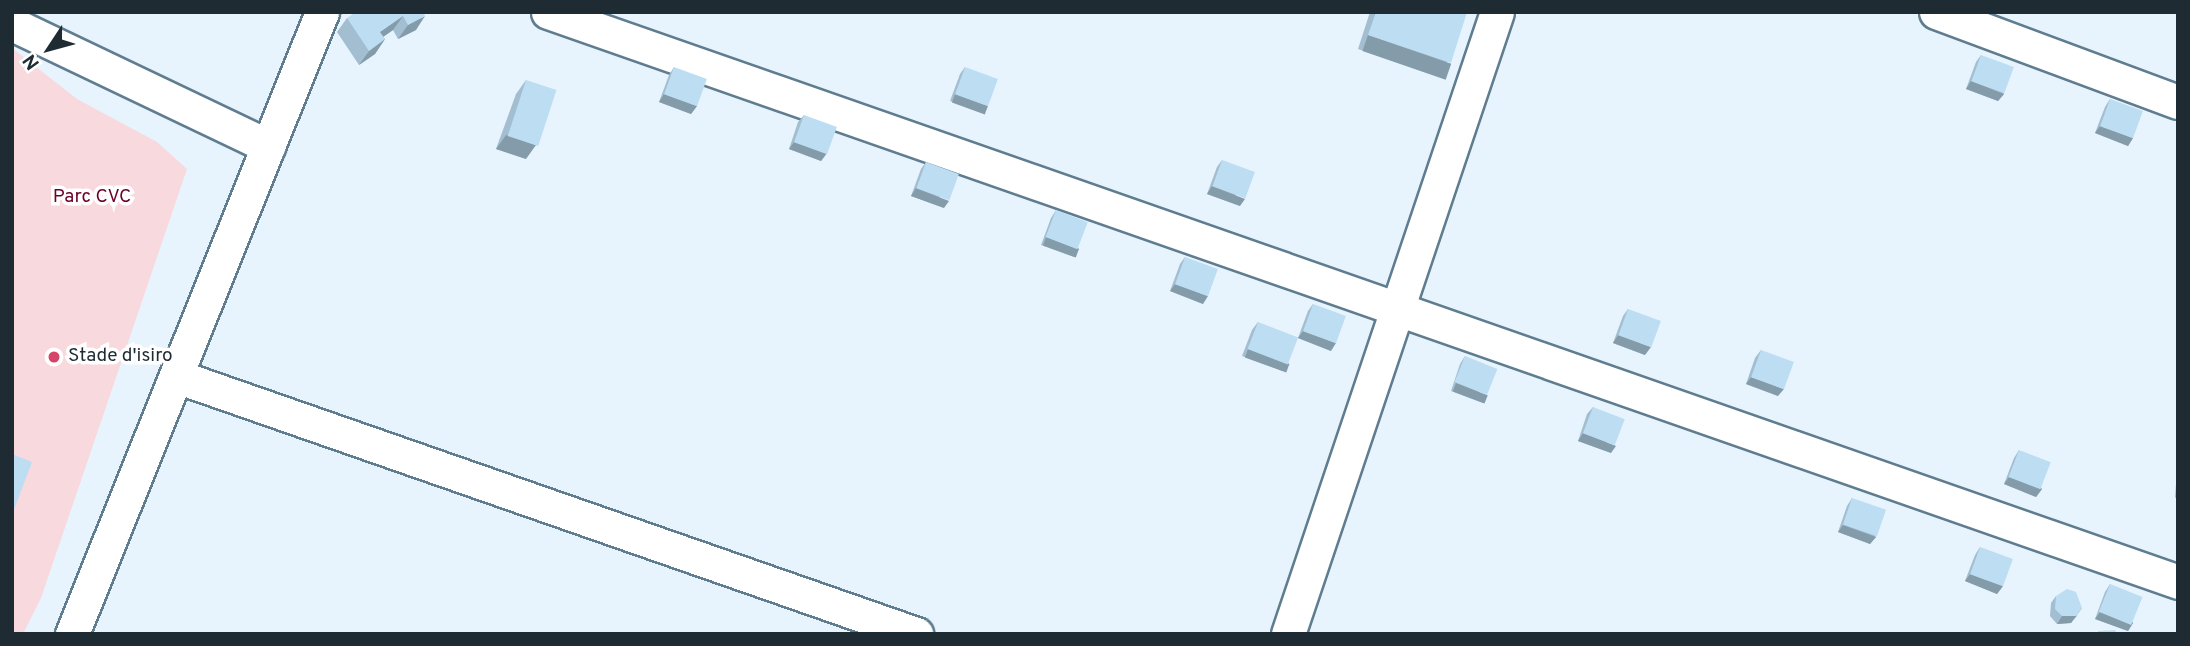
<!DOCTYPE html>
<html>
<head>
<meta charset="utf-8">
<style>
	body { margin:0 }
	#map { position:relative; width:2190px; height:646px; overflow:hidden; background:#e7f4fd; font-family:Overpass,sans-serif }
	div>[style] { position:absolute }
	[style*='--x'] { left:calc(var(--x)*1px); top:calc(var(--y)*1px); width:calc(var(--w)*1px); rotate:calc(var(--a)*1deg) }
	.green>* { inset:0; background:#f8d9dd }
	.roads { filter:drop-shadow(2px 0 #607d90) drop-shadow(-2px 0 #607d90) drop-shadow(0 2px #607d90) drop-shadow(0 -2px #607d90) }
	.minor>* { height:33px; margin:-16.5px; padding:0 16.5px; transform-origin:16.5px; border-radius:16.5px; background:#fff }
	.wall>* { inset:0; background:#a2bed0 }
	.shaded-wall>* { inset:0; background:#849ba9; transform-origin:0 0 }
	.building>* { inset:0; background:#bcddf2; transform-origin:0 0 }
	.dots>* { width:19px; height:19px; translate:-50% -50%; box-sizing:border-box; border:4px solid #fff; border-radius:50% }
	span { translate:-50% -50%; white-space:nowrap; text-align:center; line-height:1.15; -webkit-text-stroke:7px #fff; paint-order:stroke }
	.park-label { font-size:19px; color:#6d0029 }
	.poi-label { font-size:19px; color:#1f2b33 }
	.left { translate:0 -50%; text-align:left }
	.frame { position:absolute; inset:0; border:14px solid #1f2b33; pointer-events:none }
	.north { position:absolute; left:14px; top:14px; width:70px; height:70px; -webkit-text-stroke:5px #fff; paint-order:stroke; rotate:234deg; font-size:19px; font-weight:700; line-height:28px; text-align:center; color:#1f2b33 }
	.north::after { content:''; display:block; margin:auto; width:24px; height:32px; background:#1f2b33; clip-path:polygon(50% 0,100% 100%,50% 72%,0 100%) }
</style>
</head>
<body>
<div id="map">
	<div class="green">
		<i style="clip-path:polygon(12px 48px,77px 99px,157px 142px,187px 169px,41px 598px,23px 634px,12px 634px)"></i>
	</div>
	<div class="roads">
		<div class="minor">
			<i style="--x:548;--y:12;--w:1727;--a:19.27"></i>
			<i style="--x:1936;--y:12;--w:258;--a:20.4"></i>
			<i style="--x:12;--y:24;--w:284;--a:25.5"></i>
			<i style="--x:176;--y:376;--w:784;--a:19.22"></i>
			<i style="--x:72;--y:634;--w:670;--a:-68.1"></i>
			<i style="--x:1288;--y:634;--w:656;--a:-71.43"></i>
		</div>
	</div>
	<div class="wall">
		<i style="clip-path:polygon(423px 12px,416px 30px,398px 39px,393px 30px,383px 37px,385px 39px,375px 54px,359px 65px,337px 32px,347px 18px)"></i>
		<i style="clip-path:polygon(1370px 12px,1467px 12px,1441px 77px,1358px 49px)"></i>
		<i style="clip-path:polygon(1981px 55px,2004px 94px,1998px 101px,1966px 89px,1976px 62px)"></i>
		<i style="clip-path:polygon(674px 67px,697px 106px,691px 114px,659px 102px,669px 75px)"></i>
		<i style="clip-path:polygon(965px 67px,988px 106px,983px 113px,950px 101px,960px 74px)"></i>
		<i style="clip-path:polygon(526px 80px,526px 159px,496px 149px,516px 94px)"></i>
		<i style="clip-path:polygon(2110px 99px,2133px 138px,2128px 146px,2095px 133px,2105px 107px)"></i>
		<i style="clip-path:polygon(804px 115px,827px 153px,821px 161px,789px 149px,798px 122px)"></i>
		<i style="clip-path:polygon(1222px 160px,1240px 206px,1207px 194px,1217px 167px)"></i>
		<i style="clip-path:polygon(926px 162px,944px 208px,911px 196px,921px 169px)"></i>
		<i style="clip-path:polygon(1056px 210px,1079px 249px,1074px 257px,1041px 245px,1051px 218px)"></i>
		<i style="clip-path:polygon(1185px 257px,1203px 304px,1170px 291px,1180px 264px)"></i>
		<i style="clip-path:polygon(1313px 304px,1331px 351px,1298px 338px,1308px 311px)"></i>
		<i style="clip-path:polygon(1628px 309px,1645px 355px,1613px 343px,1623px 316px)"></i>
		<i style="clip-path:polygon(1258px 322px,1289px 364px,1283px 371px,1242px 356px,1252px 330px)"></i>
		<i style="clip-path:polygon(1761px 350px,1778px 396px,1746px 384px,1755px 358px)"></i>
		<i style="clip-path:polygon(1465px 356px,1483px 403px,1451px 391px,1460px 364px)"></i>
		<i style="clip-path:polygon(1593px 407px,1611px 453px,1578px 441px,1587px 414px)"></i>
		<i style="clip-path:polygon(2019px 450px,2042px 489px,2036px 497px,2004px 484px,2014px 458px)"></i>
		<i style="clip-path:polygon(2178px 481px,2178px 501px,2175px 497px,2176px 484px)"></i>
		<i style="clip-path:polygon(1852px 498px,1876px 537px,1870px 544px,1838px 532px,1847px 506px)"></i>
		<i style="clip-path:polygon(1980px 547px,2003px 586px,1997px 594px,1965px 581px,1975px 555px)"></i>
		<i style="clip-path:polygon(2110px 584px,2133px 623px,2128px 631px,2095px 619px,2105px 592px)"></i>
		<i style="clip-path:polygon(2056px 596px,2077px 616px,2071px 623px,2057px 624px,2050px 616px,2051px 603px)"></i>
	</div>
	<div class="shaded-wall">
		<i style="clip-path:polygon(403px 16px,393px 30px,370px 46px,380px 32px)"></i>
		<i style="clip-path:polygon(425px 16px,416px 30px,398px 39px,408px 25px)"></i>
		<i style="left:1368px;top:35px;width:88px;height:17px;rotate:19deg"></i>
		<i style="clip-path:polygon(385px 39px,375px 54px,359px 65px,369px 51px)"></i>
		<i style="clip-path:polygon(1971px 81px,2004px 94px,1998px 101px,1966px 89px)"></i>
		<i style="clip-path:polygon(664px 94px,697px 106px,691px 114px,659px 102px)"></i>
		<i style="left:955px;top:94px;width:35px;height:9px;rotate:20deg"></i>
		<i style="clip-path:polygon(2100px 126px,2133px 138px,2128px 146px,2095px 133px)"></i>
		<i style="clip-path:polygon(506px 135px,536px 145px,526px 159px,496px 149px)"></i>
		<i style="clip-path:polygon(794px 142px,827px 153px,821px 161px,789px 149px)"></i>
		<i style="clip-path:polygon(1212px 186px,1245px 199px,1240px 206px,1207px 194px)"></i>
		<i style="clip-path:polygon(916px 188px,949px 201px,944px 208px,911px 196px)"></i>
		<i style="left:1046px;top:237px;width:35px;height:9px;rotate:20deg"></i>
		<i style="clip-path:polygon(1175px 284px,1208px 296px,1203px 304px,1170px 291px)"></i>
		<i style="clip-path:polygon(1303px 331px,1336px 343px,1331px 351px,1298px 338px)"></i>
		<i style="clip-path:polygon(1618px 335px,1651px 347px,1645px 355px,1613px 343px)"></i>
		<i style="left:1248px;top:349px;width:44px;height:9px;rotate:20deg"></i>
		<i style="clip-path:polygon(1751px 377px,1784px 389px,1778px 396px,1746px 384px)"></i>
		<i style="left:1456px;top:383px;width:34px;height:9px;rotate:21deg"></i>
		<i style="clip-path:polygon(1583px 433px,1616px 446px,1611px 453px,1578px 441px)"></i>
		<i style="clip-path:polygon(2009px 477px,2042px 489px,2036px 497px,2004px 484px)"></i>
		<i style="clip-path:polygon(1843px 525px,1876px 537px,1870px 544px,1838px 532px)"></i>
		<i style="clip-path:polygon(1970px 574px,2003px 586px,1997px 594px,1965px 581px)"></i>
		<i style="clip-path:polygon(2082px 608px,2071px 623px,2057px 624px,2062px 616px)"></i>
		<i style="clip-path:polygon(2100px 612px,2133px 623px,2128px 631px,2095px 619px)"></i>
	</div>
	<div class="building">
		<i style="clip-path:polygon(356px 12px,423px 12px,425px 16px,408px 25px,403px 16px,380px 32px,385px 39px,369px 51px,347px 18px)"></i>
		<i style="clip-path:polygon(1376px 12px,1467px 12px,1451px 63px,1368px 35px)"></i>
		<i style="left:1981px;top:55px;width:35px;height:28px;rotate:20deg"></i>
		<i style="left:674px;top:67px;width:35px;height:29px;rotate:20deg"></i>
		<i style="left:965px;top:67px;width:35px;height:29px;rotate:20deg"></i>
		<i style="left:526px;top:80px;width:32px;height:59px;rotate:18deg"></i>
		<i style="left:2110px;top:99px;width:35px;height:29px;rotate:20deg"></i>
		<i style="left:804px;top:115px;width:35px;height:29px;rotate:20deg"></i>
		<i style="left:1222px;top:160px;width:35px;height:28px;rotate:20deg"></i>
		<i style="left:926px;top:162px;width:35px;height:28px;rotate:20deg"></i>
		<i style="left:1056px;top:210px;width:34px;height:29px;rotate:21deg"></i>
		<i style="left:1185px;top:257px;width:35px;height:29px;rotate:20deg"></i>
		<i style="left:1313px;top:304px;width:35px;height:29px;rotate:20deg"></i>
		<i style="left:1628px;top:309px;width:35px;height:28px;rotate:20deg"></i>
		<i style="left:1258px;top:322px;width:43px;height:29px;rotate:21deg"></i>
		<i style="left:1761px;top:350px;width:35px;height:29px;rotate:20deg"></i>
		<i style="left:1465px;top:356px;width:35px;height:28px;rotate:22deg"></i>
		<i style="left:1593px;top:407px;width:34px;height:28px;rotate:21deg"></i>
		<i style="left:2019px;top:450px;width:34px;height:29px;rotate:21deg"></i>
		<i style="clip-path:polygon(12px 454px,32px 462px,12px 515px)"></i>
		<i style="left:1852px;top:498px;width:36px;height:28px;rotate:19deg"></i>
		<i style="left:1980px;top:547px;width:35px;height:29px;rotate:20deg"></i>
		<i style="left:2110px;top:584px;width:35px;height:30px;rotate:22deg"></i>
		<i style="clip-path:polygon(2067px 589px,2076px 592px,2082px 608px,2076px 616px,2062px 616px,2055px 609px,2056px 596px)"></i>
		<i style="clip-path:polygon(2115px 630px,2117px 634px,2097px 634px,2098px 631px)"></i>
	</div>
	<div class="dots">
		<i style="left:54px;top:357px;background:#d44569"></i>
	</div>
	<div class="park-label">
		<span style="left:92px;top:198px">Parc CVC</span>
	</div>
	<div class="poi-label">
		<span class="left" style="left:68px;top:357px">Stade d'isiro</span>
	</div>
	<div class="frame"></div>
	<div class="north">N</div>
</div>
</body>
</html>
